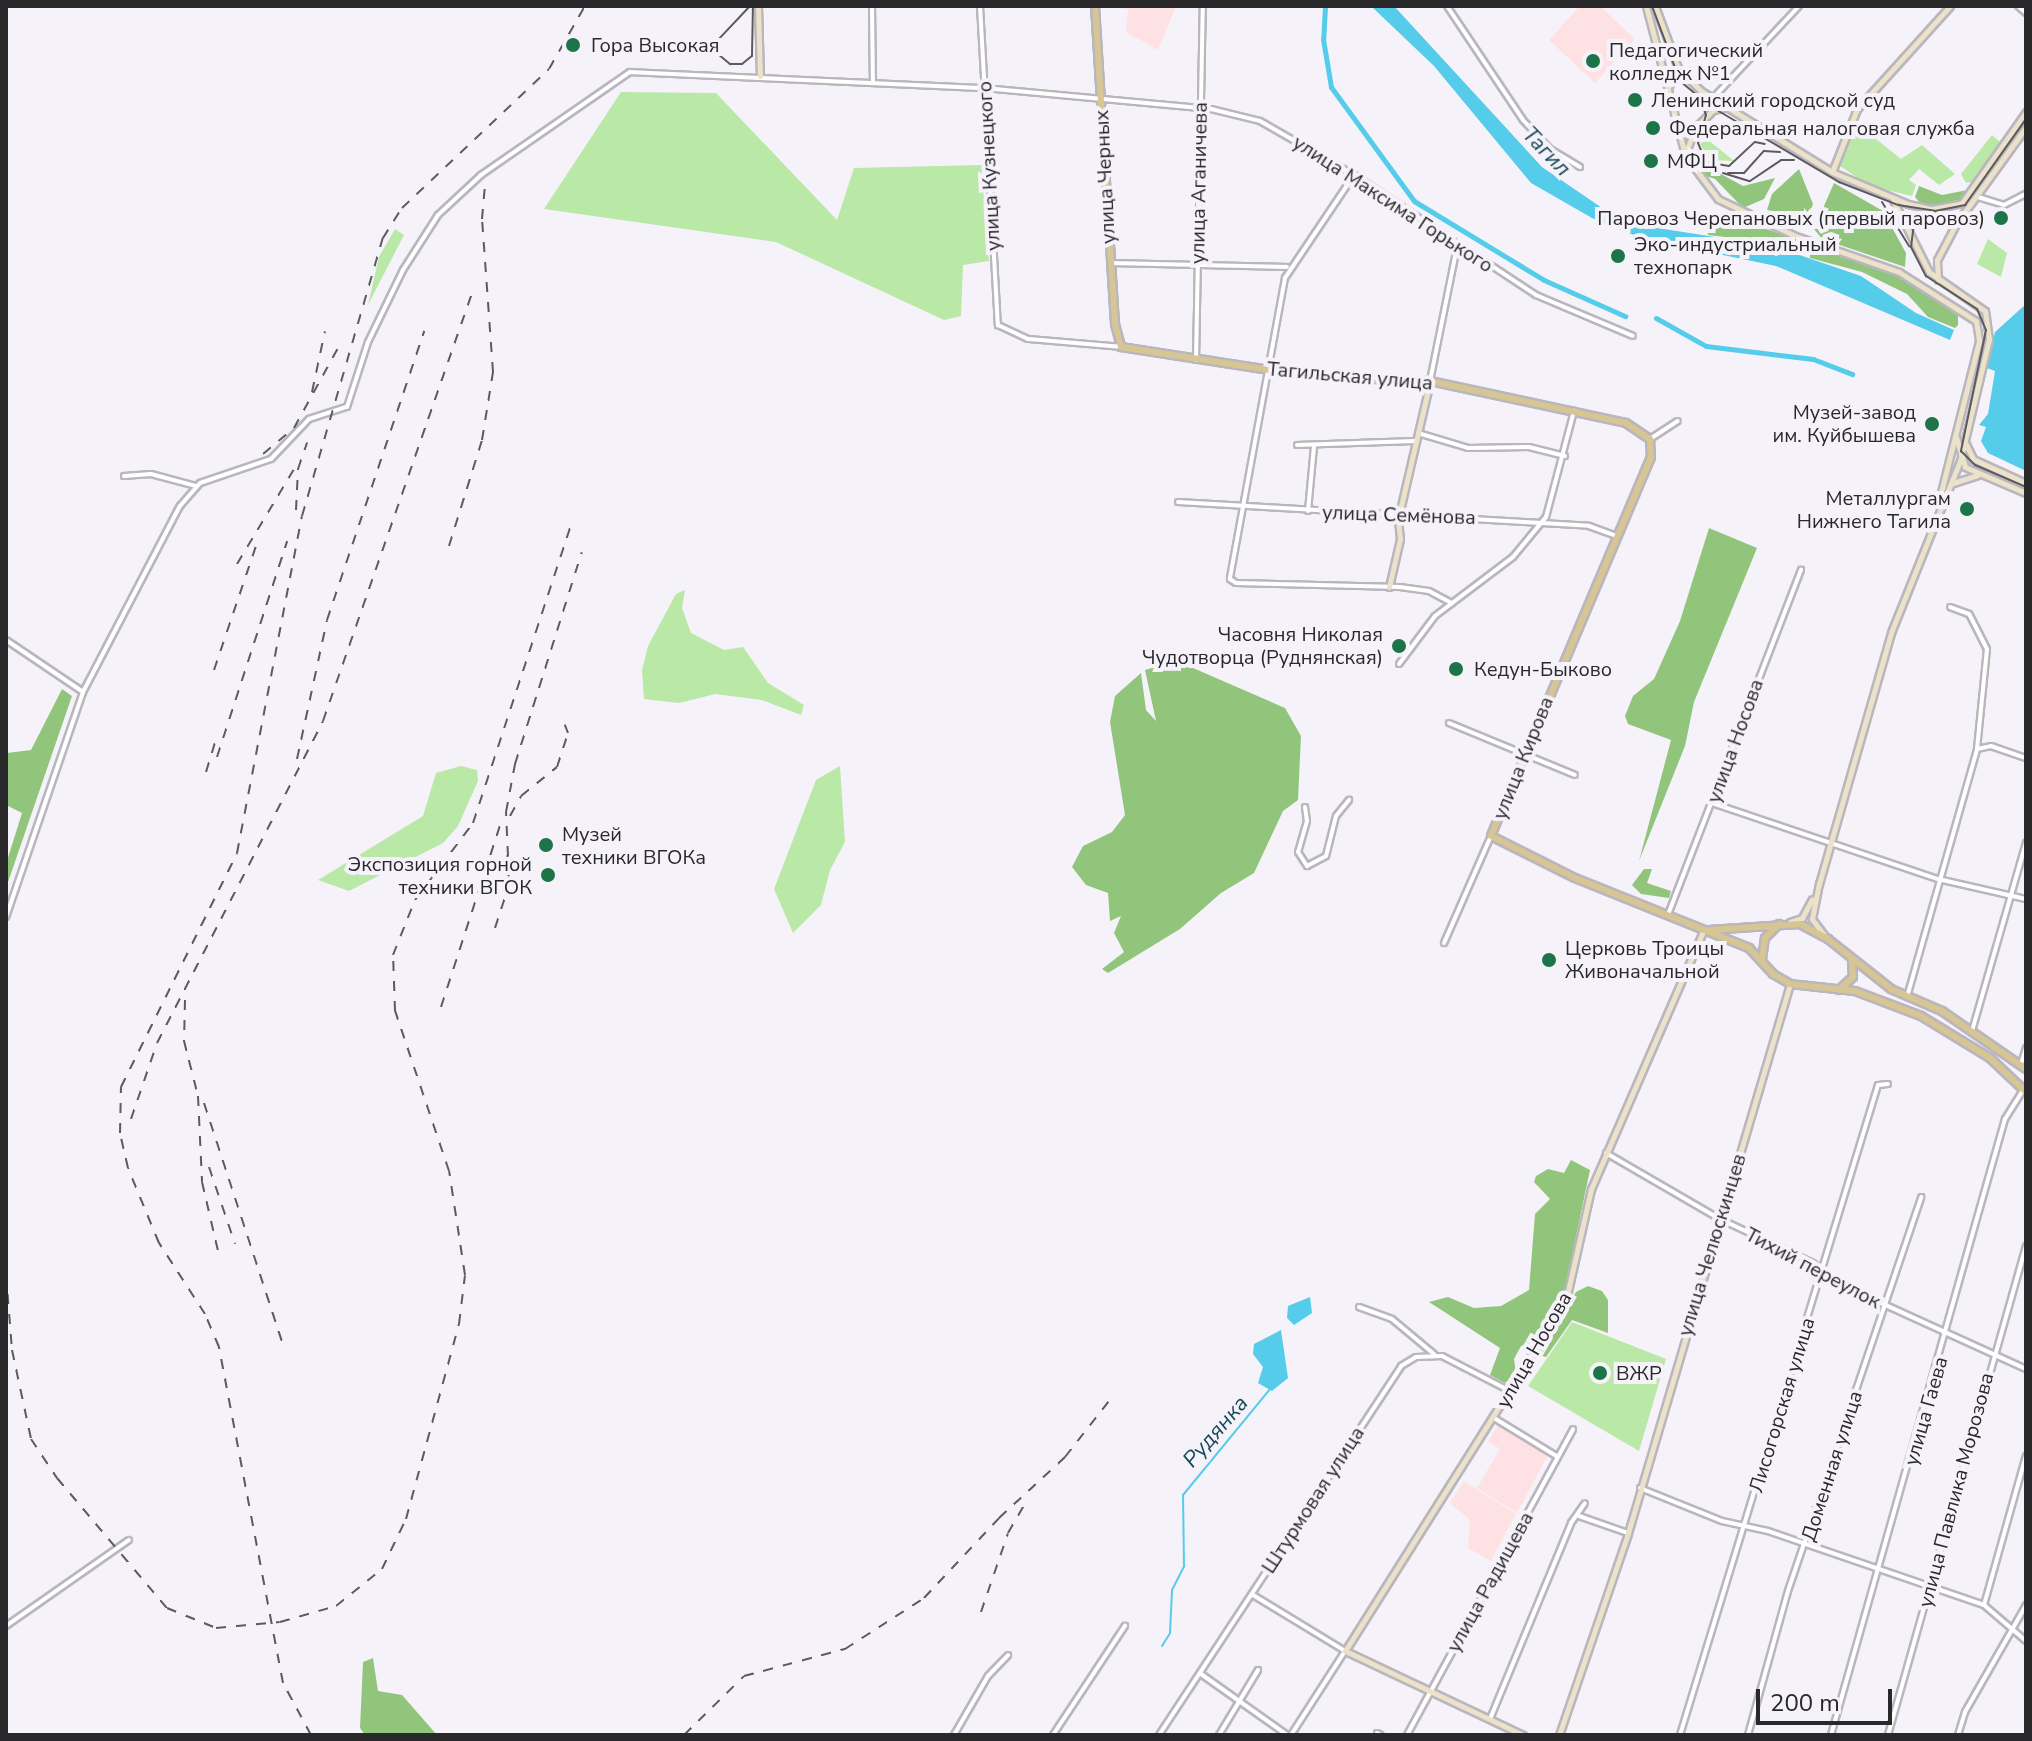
<!DOCTYPE html>
<html>
<head>
<meta charset="utf-8">
<style>
	body { margin:0 }
	#map { position:relative; width:2032px; height:1741px; overflow:hidden; background:#f6f2fa; font-family:"Nunito Sans",sans-serif }
	div>[style] { position:absolute }
	[style*='--x'] { left:calc(var(--x)*1px); top:calc(var(--y)*1px); width:calc(var(--w)*1px); rotate:calc(var(--a)*1deg) }
	.education>* { inset:0; background:#fee2e3 }
	.green>* { inset:0; background:#bae8a7 }
	.forest>* { inset:0; background:#92c57c }
	.water>* { inset:0; background:#55cce9 }
	.stream>* { height:2px; margin:-1px; padding:0 1px; transform-origin:1px; border-radius:1px; background:#55cce9 }
	.canal>* { height:5px; margin:-2.5px; padding:0 2.5px; transform-origin:2.5px; border-radius:2.5px; background:#55cce9 }
	.roads { filter:drop-shadow(2px 0 #b9b6be) drop-shadow(-2px 0 #b9b6be) drop-shadow(0 2px #b9b6be) drop-shadow(0 -2px #b9b6be) }
	.street>* { height:4px; margin:-2px; padding:0 2px; transform-origin:2px; border-radius:2px; background:#fff }
	.secondary>* { height:5px; margin:-2.5px; padding:0 2.5px; transform-origin:2.5px; border-radius:2.5px; background:#ebe2c9 }
	.primary>* { height:6px; margin:-3px; padding:0 3px; transform-origin:3px; border-radius:3px; background:#d7c593 }
	.tram>* { height:2px; margin:-1px; padding:0 1px; transform-origin:1px; border-radius:1px; background:#5c5a5e }
	.rail>* { height:2px; margin-top:-1px; transform-origin:0; background:repeating-linear-gradient(90deg,#5c5a5e 0 10px,transparent 0 20px) }
	.dots>* { width:22px; height:22px; translate:-50% -50%; box-sizing:border-box; border:4px solid #f6f2fa; border-radius:50% }
	span { translate:-50% -50%; white-space:nowrap; text-align:center; line-height:1.15; -webkit-text-stroke:8px #f6f2fa; paint-order:stroke }
	.poi-label { font-size:20px; color:#29282b }
	.left { translate:0 -50%; text-align:left }
	.right { translate:-100% -50%; text-align:right }
	.street-label { font-size:20px; color:#29282b }
	.water-label { font-size:22px; color:#164a56; font-style:italic }
	.frame { position:absolute; inset:0; border:8px solid #29282b; pointer-events:none }
	.scale { position:absolute; left:1756px; top:1689px; width:136px; height:36px; box-sizing:border-box; border:4px solid #29282b; border-top:0; padding-left:10px; font-size:24px; line-height:28px; white-space:nowrap; color:#29282b; -webkit-text-stroke:6px #f6f2fa; paint-order:stroke }
</style>
</head>
<body>
<div id="map">
	<div class="education">
		<i style="clip-path:polygon(1105px 6px,1176px 6px,1158px 50px,1126px 32px,1128px 9px)"></i>
		<i style="clip-path:polygon(1580px 6px,1600px 6px,1635px 39px,1595px 83px,1549px 40px)"></i>
		<i style="clip-path:polygon(1499px 1424px,1548px 1455px,1517px 1513px,1477px 1488px,1500px 1449px,1488px 1441px)"></i>
		<i style="clip-path:polygon(1464px 1481px,1516px 1514px,1491px 1561px,1468px 1548px,1470px 1520px,1450px 1503px)"></i>
	</div>
	<div class="green">
		<i style="clip-path:polygon(621px 92px,716px 93px,837px 220px,854px 168px,982px 165px,989px 261px,963px 265px,961px 316px,944px 320px,776px 242px,544px 209px)"></i>
		<i style="clip-path:polygon(1860px 126px,1901px 159px,1922px 145px,1955px 174px,1939px 185px,1919px 169px,1909px 180px,1916px 185px,1912px 196px,1870px 186px,1840px 166px,1854px 128px)"></i>
		<i style="clip-path:polygon(1992px 135px,2001px 143px,1975px 181px,1966px 183px,1961px 174px)"></i>
		<i style="clip-path:polygon(1707px 139px,1734px 161px,1710px 160px,1700px 144px)"></i>
		<i style="clip-path:polygon(395px 229px,404px 235px,368px 305px,379px 257px)"></i>
		<i style="clip-path:polygon(1988px 239px,2007px 253px,2001px 277px,1977px 264px)"></i>
		<i style="clip-path:polygon(685px 590px,682px 608px,691px 633px,724px 650px,743px 647px,768px 683px,804px 705px,801px 715px,762px 700px,715px 694px,679px 703px,644px 699px,642px 670px,648px 646px,676px 594px)"></i>
		<i style="clip-path:polygon(461px 766px,477px 770px,478px 781px,458px 826px,443px 843px,349px 891px,318px 880px,423px 816px,436px 773px)"></i>
		<i style="clip-path:polygon(840px 766px,845px 842px,830px 870px,821px 905px,793px 933px,774px 889px,816px 780px)"></i>
		<i style="clip-path:polygon(1572px 1322px,1666px 1359px,1639px 1451px,1528px 1386px)"></i>
	</div>
	<div class="forest">
		<i style="clip-path:polygon(1697px 154px,1708px 167px,1743px 186px,1775px 178px,1764px 199px,1743px 208px,1715px 179px,1703px 175px)"></i>
		<i style="clip-path:polygon(1799px 169px,1813px 204px,1808px 217px,1767px 210px,1772px 194px)"></i>
		<i style="clip-path:polygon(1834px 183px,1883px 211px,1906px 253px,1905px 267px,1822px 239px,1814px 229px)"></i>
		<i style="clip-path:polygon(1919px 186px,1942px 195px,1973px 189px,1956px 202px,1935px 205px,1920px 203px,1915px 197px)"></i>
		<i style="clip-path:polygon(1705px 220px,1741px 221px,1791px 237px,1797px 246px,1794px 251px,1775px 243px,1708px 235px)"></i>
		<i style="clip-path:polygon(1809px 246px,1901px 275px,1958px 315px,1958px 325px,1955px 328px,1928px 317px,1907px 294px,1862px 272px,1810px 258px)"></i>
		<i style="clip-path:polygon(1709px 528px,1757px 548px,1694px 702px,1685px 746px,1639px 861px,1671px 740px,1628px 724px,1625px 716px,1633px 696px,1654px 679px,1680px 621px)"></i>
		<i style="clip-path:polygon(1166px 664px,1193px 668px,1285px 708px,1301px 736px,1298px 800px,1283px 811px,1254px 873px,1221px 893px,1180px 929px,1108px 973px,1102px 969px,1124px 952px,1114px 933px,1121px 916px,1110px 921px,1108px 893px,1086px 885px,1072px 867px,1083px 846px,1112px 832px,1125px 815px,1110px 722px,1115px 696px,1141px 673px,1146px 710px,1156px 721px,1145px 670px)"></i>
		<i style="clip-path:polygon(62px 689px,72px 696px,6px 888px,6px 864px,22px 813px,6px 805px,6px 748px,7px 753px,31px 750px)"></i>
		<i style="clip-path:polygon(1644px 869px,1652px 869px,1647px 883px,1671px 891px,1669px 898px,1641px 894px,1632px 885px)"></i>
		<i style="clip-path:polygon(1571px 1160px,1590px 1170px,1565px 1289px,1534px 1342px,1521px 1346px,1514px 1359px,1516px 1373px,1505px 1383px,1490px 1375px,1500px 1348px,1429px 1302px,1448px 1297px,1474px 1308px,1501px 1306px,1529px 1290px,1535px 1214px,1550px 1199px,1534px 1182px,1536px 1176px,1548px 1169px,1564px 1173px)"></i>
		<i style="clip-path:polygon(1588px 1286px,1602px 1291px,1608px 1300px,1608px 1333px,1572px 1320px,1546px 1357px,1542px 1356px,1539px 1351px,1576px 1292px)"></i>
		<i style="clip-path:polygon(373px 1658px,378px 1691px,402px 1695px,437px 1735px,365px 1735px,360px 1728px,363px 1662px)"></i>
	</div>
	<div class="water">
		<i style="clip-path:polygon(1371px 6px,1394px 6px,1542px 167px,1608px 212px,1651px 227px,1773px 246px,1861px 276px,1916px 313px,1954px 330px,1950px 340px,1776px 266px,1641px 238px,1592px 218px,1531px 183px,1434px 66px)"></i>
		<i style="clip-path:polygon(2026px 304px,2026px 471px,1988px 453px,1981px 441px,1986px 427px,1979px 425px,1988px 414px,1995px 371px,1987px 368px,1995px 332px)"></i>
		<i style="clip-path:polygon(1310px 1297px,1312px 1313px,1294px 1325px,1287px 1318px,1288px 1306px)"></i>
		<i style="clip-path:polygon(1281px 1330px,1288px 1378px,1272px 1391px,1258px 1383px,1263px 1367px,1253px 1354px,1254px 1344px)"></i>
	</div>
	<div class="stream">
		<i style="--x:1162;--y:1646;--w:15;--a:-58"></i>
		<i style="--x:1170;--y:1633;--w:43;--a:-87.3"></i>
		<i style="--x:1172;--y:1590;--w:27;--a:-63"></i>
		<i style="--x:1184;--y:1566;--w:71;--a:-90.8"></i>
		<i style="--x:1183;--y:1495;--w:139;--a:-50.6"></i>
	</div>
	<div class="canal">
		<i style="--x:1325;--y:6;--w:33;--a:93"></i>
		<i style="--x:1323;--y:39;--w:49;--a:80.5"></i>
		<i style="--x:1331;--y:87;--w:141;--a:53.9"></i>
		<i style="--x:1414;--y:201;--w:152;--a:31.3"></i>
		<i style="--x:1544;--y:280;--w:89;--a:24"></i>
		<i style="--x:1656;--y:318;--w:57;--a:29.2"></i>
		<i style="--x:1706;--y:346;--w:108;--a:6.9"></i>
		<i style="--x:1813;--y:359;--w:42;--a:21"></i>
	</div>
	<div class="roads">
		<div class="street">
			<i style="--x:872;--y:6;--w:77;--a:89.3"></i>
			<i style="--x:980;--y:6;--w:320;--a:86.8"></i>
			<i style="--x:998;--y:325;--w:33;--a:25"></i>
			<i style="--x:1028;--y:339;--w:93;--a:4.9"></i>
			<i style="--x:1447;--y:6;--w:137;--a:56.3"></i>
			<i style="--x:1523;--y:120;--w:40;--a:47"></i>
			<i style="--x:1550;--y:149;--w:35;--a:31"></i>
			<i style="--x:2018;--y:6;--w:11;--a:41"></i>
			<i style="--x:1713;--y:98;--w:126;--a:-46.9"></i>
			<i style="--x:1354;--y:175;--w:124;--a:123.8"></i>
			<i style="--x:1285;--y:278;--w:306;--a:100.4"></i>
			<i style="--x:1230;--y:579;--w:7;--a:34"></i>
			<i style="--x:1236;--y:583;--w:164;--a:1.4"></i>
			<i style="--x:1400;--y:587;--w:29;--a:8"></i>
			<i style="--x:1429;--y:591;--w:26;--a:28"></i>
			<i style="--x:1978;--y:197;--w:27;--a:17"></i>
			<i style="--x:2004;--y:205;--w:25;--a:-27"></i>
			<i style="--x:1113;--y:263;--w:174;--a:1.3"></i>
			<i style="--x:1196;--y:360;--w:354;--a:-88.9"></i>
			<i style="--x:1430;--y:381;--w:137;--a:-78.6"></i>
			<i style="--x:1418;--y:433;--w:52;--a:16.7"></i>
			<i style="--x:1468;--y:448;--w:61;--a:-0.9"></i>
			<i style="--x:1529;--y:447;--w:37;--a:14"></i>
			<i style="--x:1650;--y:439;--w:33;--a:-33"></i>
			<i style="--x:1297;--y:445;--w:118;--a:-1.9"></i>
			<i style="--x:124;--y:476;--w:27;--a:-4"></i>
			<i style="--x:151;--y:474;--w:47;--a:14.9"></i>
			<i style="--x:1178;--y:502;--w:412;--a:3.3"></i>
			<i style="--x:1589;--y:526;--w:29;--a:20"></i>
			<i style="--x:1308;--y:511;--w:65;--a:-84.7"></i>
			<i style="--x:6;--y:640;--w:93;--a:34"></i>
			<i style="--x:1399;--y:664;--w:60;--a:-53.1"></i>
			<i style="--x:1435;--y:616;--w:98;--a:-37.1"></i>
			<i style="--x:1513;--y:557;--w:52;--a:-50.5"></i>
			<i style="--x:1546;--y:517;--w:110;--a:-75.2"></i>
			<i style="--x:1449;--y:723;--w:136;--a:22.4"></i>
			<i style="--x:1977;--y:749;--w:14;--a:-12"></i>
			<i style="--x:1991;--y:746;--w:37;--a:19"></i>
			<i style="--x:1712;--y:803;--w:238;--a:18.6"></i>
			<i style="--x:1938;--y:879;--w:90;--a:12.8"></i>
			<i style="--x:1305;--y:807;--w:14;--a:82"></i>
			<i style="--x:1307;--y:821;--w:32;--a:106"></i>
			<i style="--x:1298;--y:852;--w:17;--a:57"></i>
			<i style="--x:1307;--y:866;--w:21;--a:-28"></i>
			<i style="--x:1326;--y:856;--w:41;--a:-76"></i>
			<i style="--x:1336;--y:816;--w:21;--a:-51"></i>
			<i style="--x:1669;--y:912;--w:367;--a:-68.9"></i>
			<i style="--x:6;--y:917;--w:238;--a:-71.1"></i>
			<i style="--x:83;--y:692;--w:210;--a:-62.5"></i>
			<i style="--x:180;--y:506;--w:30;--a:-49"></i>
			<i style="--x:200;--y:483;--w:75;--a:-18.7"></i>
			<i style="--x:271;--y:459;--w:55;--a:-46.5"></i>
			<i style="--x:309;--y:419;--w:40;--a:-18"></i>
			<i style="--x:347;--y:407;--w:68;--a:-72.1"></i>
			<i style="--x:368;--y:342;--w:80;--a:-64.1"></i>
			<i style="--x:403;--y:270;--w:65;--a:-57.5"></i>
			<i style="--x:438;--y:215;--w:59;--a:-42.9"></i>
			<i style="--x:481;--y:175;--w:181;--a:-34.7"></i>
			<i style="--x:630;--y:72;--w:354;--a:2.6"></i>
			<i style="--x:984;--y:88;--w:228;--a:5.3"></i>
			<i style="--x:1211;--y:109;--w:50;--a:13.8"></i>
			<i style="--x:1260;--y:121;--w:108;--a:29.9"></i>
			<i style="--x:1354;--y:175;--w:218;--a:33.4"></i>
			<i style="--x:1536;--y:295;--w:105;--a:22.9"></i>
			<i style="--x:1444;--y:943;--w:117;--a:-66.3"></i>
			<i style="--x:1907;--y:997;--w:258;--a:-74.2"></i>
			<i style="--x:1977;--y:749;--w:100;--a:-84.3"></i>
			<i style="--x:1987;--y:649;--w:39;--a:-117"></i>
			<i style="--x:1969;--y:614;--w:20;--a:-160"></i>
			<i style="--x:1972;--y:1031;--w:196;--a:-74"></i>
			<i style="--x:2021;--y:1064;--w:17;--a:-73"></i>
			<i style="--x:1606;--y:1153;--w:132;--a:30.1"></i>
			<i style="--x:1720;--y:1219;--w:103;--a:25.3"></i>
			<i style="--x:1813;--y:1263;--w:29;--a:41"></i>
			<i style="--x:1835;--y:1282;--w:210;--a:24.5"></i>
			<i style="--x:1359;--y:1307;--w:35;--a:20"></i>
			<i style="--x:1392;--y:1319;--w:55;--a:39.8"></i>
			<i style="--x:1494;--y:1418;--w:75;--a:31.4"></i>
			<i style="--x:1640;--y:1488;--w:88;--a:21.9"></i>
			<i style="--x:1722;--y:1521;--w:47;--a:12.3"></i>
			<i style="--x:1768;--y:1531;--w:228;--a:18.9"></i>
			<i style="--x:1984;--y:1605;--w:55;--a:40.6"></i>
			<i style="--x:1579;--y:1516;--w:52;--a:19.1"></i>
			<i style="--x:1253;--y:1595;--w:108;--a:31.3"></i>
			<i style="--x:1345;--y:1651;--w:100;--a:122.7"></i>
			<i style="--x:1984;--y:1605;--w:155;--a:-74.3"></i>
			<i style="--x:6;--y:1626;--w:150;--a:-35"></i>
			<i style="--x:1201;--y:1674;--w:105;--a:35.3"></i>
			<i style="--x:1490;--y:1719;--w:212;--a:-67.5"></i>
			<i style="--x:1571;--y:1523;--w:24;--a:-55"></i>
			<i style="--x:1377;--y:1733;--w:4;--a:27"></i>
			<i style="--x:954;--y:1735;--w:68;--a:-60"></i>
			<i style="--x:988;--y:1676;--w:29;--a:-46"></i>
			<i style="--x:1053;--y:1735;--w:131;--a:-56.6"></i>
			<i style="--x:1159;--y:1735;--w:441;--a:-56.7"></i>
			<i style="--x:1401;--y:1366;--w:17;--a:-31"></i>
			<i style="--x:1416;--y:1357;--w:26;--a:-2"></i>
			<i style="--x:1442;--y:1356;--w:76;--a:27.2"></i>
			<i style="--x:1219;--y:1735;--w:76;--a:-59"></i>
			<i style="--x:1407;--y:1735;--w:348;--a:-61.5"></i>
			<i style="--x:1680;--y:1735;--w:679;--a:-73.06"></i>
			<i style="--x:1878;--y:1085;--w:10;--a:-6"></i>
			<i style="--x:1748;--y:1735;--w:149;--a:-74.5"></i>
			<i style="--x:1788;--y:1591;--w:416;--a:-71.3"></i>
			<i style="--x:1831;--y:1735;--w:640;--a:-74.23"></i>
			<i style="--x:2005;--y:1119;--w:36;--a:-58"></i>
			<i style="--x:1888;--y:1735;--w:508;--a:-74.24"></i>
			<i style="--x:1958;--y:1735;--w:24;--a:-73"></i>
			<i style="--x:1965;--y:1712;--w:123;--a:-60.3"></i>
		</div>
		<div class="secondary">
			<i style="--x:758;--y:6;--w:70;--a:88.4"></i>
			<i style="--x:1646;--y:6;--w:154;--a:75.3"></i>
			<i style="--x:1685;--y:155;--w:55;--a:53.1"></i>
			<i style="--x:1718;--y:199;--w:83;--a:25.6"></i>
			<i style="--x:1793;--y:235;--w:112;--a:19.2"></i>
			<i style="--x:1899;--y:272;--w:91;--a:32.5"></i>
			<i style="--x:1976;--y:321;--w:20;--a:81"></i>
			<i style="--x:1979;--y:341;--w:168;--a:104.1"></i>
			<i style="--x:1655;--y:6;--w:66;--a:69.6"></i>
			<i style="--x:1678;--y:68;--w:33;--a:45"></i>
			<i style="--x:1701;--y:91;--w:154;--a:31.7"></i>
			<i style="--x:1832;--y:172;--w:82;--a:22.8"></i>
			<i style="--x:1908;--y:204;--w:25;--a:12"></i>
			<i style="--x:1932;--y:209;--w:31;--a:-11"></i>
			<i style="--x:1962;--y:203;--w:111;--a:-54.9"></i>
			<i style="--x:1669;--y:86;--w:9;--a:-63"></i>
			<i style="--x:1673;--y:78;--w:13;--a:0"></i>
			<i style="--x:1685;--y:155;--w:29;--a:-70"></i>
			<i style="--x:1695;--y:128;--w:25;--a:-45"></i>
			<i style="--x:1713;--y:110;--w:11;--a:-10"></i>
			<i style="--x:1832;--y:172;--w:68;--a:-68.4"></i>
			<i style="--x:1857;--y:109;--w:139;--a:-47.9"></i>
			<i style="--x:1938;--y:280;--w:20;--a:-93"></i>
			<i style="--x:1937;--y:260;--w:41;--a:-62.2"></i>
			<i style="--x:1956;--y:224;--w:120;--a:-54.2"></i>
			<i style="--x:1956;--y:437;--w:31;--a:73"></i>
			<i style="--x:1965;--y:467;--w:66;--a:23.1"></i>
			<i style="--x:1966;--y:444;--w:17;--a:65"></i>
			<i style="--x:1973;--y:459;--w:58;--a:24.4"></i>
			<i style="--x:1953;--y:483;--w:25;--a:-18"></i>
			<i style="--x:1389;--y:587;--w:49;--a:-77.1"></i>
			<i style="--x:1400;--y:539;--w:20;--a:-96"></i>
			<i style="--x:1398;--y:519;--w:142;--a:-76.9"></i>
			<i style="--x:1790;--y:922;--w:13;--a:-18"></i>
			<i style="--x:1802;--y:918;--w:21;--a:-62"></i>
			<i style="--x:1824;--y:935;--w:20;--a:-127"></i>
			<i style="--x:1812;--y:919;--w:36;--a:-79"></i>
			<i style="--x:1819;--y:884;--w:264;--a:-74"></i>
			<i style="--x:1892;--y:630;--w:182;--a:-68.1"></i>
			<i style="--x:1960;--y:461;--w:125;--a:-76.6"></i>
			<i style="--x:1989;--y:339;--w:28;--a:-98"></i>
			<i style="--x:1985;--y:311;--w:68;--a:-145.1"></i>
			<i style="--x:1929;--y:272;--w:80;--a:-116.6"></i>
			<i style="--x:1523;--y:1735;--w:197;--a:-154.7"></i>
			<i style="--x:1345;--y:1651;--w:415;--a:-57.8"></i>
			<i style="--x:1566;--y:1300;--w:114;--a:-77.3"></i>
			<i style="--x:1591;--y:1189;--w:283;--a:-66.5"></i>
			<i style="--x:1559;--y:1735;--w:213;--a:-71.1"></i>
			<i style="--x:1628;--y:1533;--w:572;--a:-73.56"></i>
		</div>
		<div class="primary">
			<i style="--x:1095;--y:6;--w:319;--a:86.4"></i>
			<i style="--x:1115;--y:324;--w:24;--a:75"></i>
			<i style="--x:1121;--y:347;--w:196;--a:8.8"></i>
			<i style="--x:1315;--y:377;--w:115;--a:2"></i>
			<i style="--x:1430;--y:381;--w:200;--a:12.1"></i>
			<i style="--x:1626;--y:423;--w:29;--a:34"></i>
			<i style="--x:1650;--y:439;--w:18;--a:87"></i>
			<i style="--x:1651;--y:457;--w:411;--a:112.9"></i>
			<i style="--x:1491;--y:836;--w:94;--a:26.6"></i>
			<i style="--x:1575;--y:878;--w:188;--a:21.9"></i>
			<i style="--x:1749;--y:948;--w:35;--a:47"></i>
			<i style="--x:1773;--y:974;--w:20;--a:30"></i>
			<i style="--x:1790;--y:984;--w:65;--a:6.1"></i>
			<i style="--x:1855;--y:991;--w:71;--a:20.7"></i>
			<i style="--x:1921;--y:1016;--w:81;--a:31.3"></i>
			<i style="--x:1990;--y:1058;--w:50;--a:43.4"></i>
			<i style="--x:1709;--y:930;--w:91;--a:-3.8"></i>
			<i style="--x:1800;--y:924;--w:32;--a:28"></i>
			<i style="--x:1828;--y:939;--w:80;--a:38.4"></i>
			<i style="--x:1891;--y:989;--w:56;--a:23.3"></i>
			<i style="--x:1942;--y:1011;--w:102;--a:34.6"></i>
			<i style="--x:1762;--y:959;--w:21;--a:-82"></i>
			<i style="--x:1765;--y:938;--w:20;--a:-45"></i>
			<i style="--x:1839;--y:990;--w:19;--a:-43"></i>
			<i style="--x:1853;--y:977;--w:16;--a:-94"></i>
		</div>
	</div>
	<div class="tram">
		<i style="--x:750;--y:6;--w:48;--a:133.3"></i>
		<i style="--x:717;--y:41;--w:13;--a:86"></i>
		<i style="--x:718;--y:54;--w:16;--a:40"></i>
		<i style="--x:730;--y:64;--w:12;--a:0"></i>
		<i style="--x:742;--y:64;--w:13;--a:-39"></i>
		<i style="--x:752;--y:56;--w:50;--a:-88.9"></i>
		<i style="--x:1652;--y:6;--w:80;--a:69.5"></i>
		<i style="--x:1680;--y:81;--w:39;--a:40"></i>
		<i style="--x:1710;--y:106;--w:150;--a:30.5"></i>
		<i style="--x:1839;--y:182;--w:63;--a:21.3"></i>
		<i style="--x:1898;--y:205;--w:37;--a:9"></i>
		<i style="--x:1935;--y:211;--w:31;--a:-11"></i>
		<i style="--x:1965;--y:205;--w:105;--a:-54.7"></i>
		<i style="--x:1702;--y:103;--w:13;--a:72"></i>
		<i style="--x:1706;--y:115;--w:29;--a:106"></i>
		<i style="--x:1698;--y:143;--w:21;--a:67"></i>
		<i style="--x:1706;--y:162;--w:23;--a:10"></i>
		<i style="--x:1729;--y:166;--w:35;--a:-43"></i>
		<i style="--x:1755;--y:142;--w:10;--a:11"></i>
		<i style="--x:1723;--y:173;--w:28;--a:17"></i>
		<i style="--x:1750;--y:181;--w:37;--a:-34"></i>
		<i style="--x:1781;--y:160;--w:13;--a:0"></i>
		<i style="--x:1728;--y:173;--w:16;--a:0"></i>
		<i style="--x:1744;--y:173;--w:30;--a:-48"></i>
		<i style="--x:1764;--y:151;--w:16;--a:4"></i>
		<i style="--x:1882;--y:202;--w:52;--a:58.5"></i>
		<i style="--x:1939;--y:214;--w:27;--a:160"></i>
		<i style="--x:1914;--y:223;--w:24;--a:97"></i>
		<i style="--x:1911;--y:247;--w:33;--a:63"></i>
		<i style="--x:1926;--y:276;--w:61;--a:32.9"></i>
		<i style="--x:1977;--y:309;--w:23;--a:67"></i>
		<i style="--x:1986;--y:330;--w:124;--a:101.7"></i>
		<i style="--x:1961;--y:451;--w:20;--a:45"></i>
		<i style="--x:1975;--y:465;--w:56;--a:23.3"></i>
	</div>
	<div class="rail">
		<i style="--x:312;--y:392;--w:62;--a:-78"></i>
		<i style="--x:263;--y:454;--w:40;--a:-40"></i>
		<i style="--x:294;--y:428;--w:91;--a:-61.2"></i>
		<i style="--x:296;--y:510;--w:41;--a:-87.2"></i>
		<i style="--x:298;--y:469;--w:28;--a:-71"></i>
		<i style="--x:449;--y:546;--w:111;--a:-72.7"></i>
		<i style="--x:482;--y:440;--w:69;--a:-80.8"></i>
		<i style="--x:493;--y:372;--w:153;--a:-94.1"></i>
		<i style="--x:482;--y:219;--w:35;--a:-85"></i>
		<i style="--x:237;--y:564;--w:114;--a:-59"></i>
		<i style="--x:214;--y:670;--w:131;--a:-71.3"></i>
		<i style="--x:217;--y:757;--w:227;--a:-72"></i>
		<i style="--x:297;--y:759;--w:142;--a:-77.8"></i>
		<i style="--x:327;--y:620;--w:305;--a:-71.4"></i>
		<i style="--x:206;--y:772;--w:30;--a:-73"></i>
		<i style="--x:510;--y:816;--w:23;--a:-61"></i>
		<i style="--x:521;--y:796;--w:46;--a:-38.9"></i>
		<i style="--x:557;--y:767;--w:36;--a:-72"></i>
		<i style="--x:568;--y:733;--w:9;--a:-111"></i>
		<i style="--x:508;--y:856;--w:44;--a:-92.6"></i>
		<i style="--x:506;--y:812;--w:49;--a:-79.4"></i>
		<i style="--x:515;--y:764;--w:222;--a:-72.5"></i>
		<i style="--x:495;--y:928;--w:45;--a:-72"></i>
		<i style="--x:509;--y:885;--w:40;--a:-92.9"></i>
		<i style="--x:185;--y:1000;--w:41;--a:91.4"></i>
		<i style="--x:184;--y:1041;--w:57;--a:75.7"></i>
		<i style="--x:198;--y:1096;--w:86;--a:87.3"></i>
		<i style="--x:202;--y:1182;--w:71;--a:76.9"></i>
		<i style="--x:441;--y:1007;--w:191;--a:-72"></i>
		<i style="--x:204;--y:1103;--w:251;--a:71.9"></i>
		<i style="--x:131;--y:1119;--w:80;--a:-71.1"></i>
		<i style="--x:157;--y:1043;--w:362;--a:-62.7"></i>
		<i style="--x:323;--y:721;--w:452;--a:-70.8"></i>
		<i style="--x:209;--y:1167;--w:81;--a:71.3"></i>
		<i style="--x:6;--y:1274;--w:76;--a:85.5"></i>
		<i style="--x:12;--y:1350;--w:91;--a:77.9"></i>
		<i style="--x:31;--y:1439;--w:47;--a:56.3"></i>
		<i style="--x:57;--y:1478;--w:170;--a:49.8"></i>
		<i style="--x:167;--y:1608;--w:53;--a:22.2"></i>
		<i style="--x:216;--y:1628;--w:64;--a:-5.4"></i>
		<i style="--x:280;--y:1622;--w:58;--a:-15.9"></i>
		<i style="--x:336;--y:1606;--w:59;--a:-38.8"></i>
		<i style="--x:382;--y:1569;--w:55;--a:-64.4"></i>
		<i style="--x:406;--y:1519;--w:202;--a:-74.8"></i>
		<i style="--x:459;--y:1324;--w:49;--a:-83"></i>
		<i style="--x:465;--y:1275;--w:105;--a:-98.7"></i>
		<i style="--x:449;--y:1171;--w:169;--a:-108.6"></i>
		<i style="--x:395;--y:1011;--w:56;--a:-92"></i>
		<i style="--x:393;--y:955;--w:59;--a:-68.2"></i>
		<i style="--x:415;--y:900;--w:96;--a:-53"></i>
		<i style="--x:473;--y:823;--w:320;--a:-71.8"></i>
		<i style="--x:981;--y:1612;--w:83;--a:-71.1"></i>
		<i style="--x:1008;--y:1533;--w:39;--a:-60"></i>
		<i style="--x:311;--y:1735;--w:59;--a:-118.3"></i>
		<i style="--x:283;--y:1683;--w:342;--a:-100.8"></i>
		<i style="--x:219;--y:1347;--w:36;--a:-113"></i>
		<i style="--x:205;--y:1314;--w:85;--a:-122.9"></i>
		<i style="--x:159;--y:1243;--w:81;--a:-112.5"></i>
		<i style="--x:128;--y:1168;--w:36;--a:-103"></i>
		<i style="--x:120;--y:1133;--w:46;--a:-88.8"></i>
		<i style="--x:121;--y:1087;--w:261;--a:-63.6"></i>
		<i style="--x:237;--y:853;--w:343;--a:-79.1"></i>
		<i style="--x:302;--y:516;--w:290;--a:-73.8"></i>
		<i style="--x:383;--y:238;--w:36;--a:-58"></i>
		<i style="--x:402;--y:208;--w:202;--a:-43.4"></i>
		<i style="--x:549;--y:69;--w:73;--a:-60.3"></i>
		<i style="--x:684;--y:1735;--w:84;--a:-44.5"></i>
		<i style="--x:744;--y:1676;--w:105;--a:-15"></i>
		<i style="--x:845;--y:1649;--w:94;--a:-32.8"></i>
		<i style="--x:924;--y:1598;--w:110;--a:-46.8"></i>
		<i style="--x:999;--y:1518;--w:90;--a:-42.7"></i>
		<i style="--x:1065;--y:1457;--w:71;--a:-51.8"></i>
	</div>
	<div class="dots">
		<i style="left:573px;top:45px;background:#1c7448"></i>
		<i style="left:1593px;top:61px;background:#1c7448"></i>
		<i style="left:1635px;top:100px;background:#1c7448"></i>
		<i style="left:1653px;top:128px;background:#1c7448"></i>
		<i style="left:1651px;top:161px;background:#1c7448"></i>
		<i style="left:2001px;top:218px;background:#1c7448"></i>
		<i style="left:1618px;top:256px;background:#1c7448"></i>
		<i style="left:1932px;top:424px;background:#1c7448"></i>
		<i style="left:1967px;top:509px;background:#1c7448"></i>
		<i style="left:1399px;top:646px;background:#1c7448"></i>
		<i style="left:1456px;top:669px;background:#1c7448"></i>
		<i style="left:546px;top:845px;background:#1c7448"></i>
		<i style="left:548px;top:875px;background:#1c7448"></i>
		<i style="left:1549px;top:960px;background:#1c7448"></i>
		<i style="left:1600px;top:1373px;background:#1c7448"></i>
	</div>
	<div class="poi-label">
		<span class="left" style="left:591px;top:45px">Гора Высокая</span>
		<span class="left" style="left:1609px;top:62px">Педагогический<br>колледж №1</span>
		<span class="left" style="left:1651px;top:100px">Ленинский городской суд</span>
		<span class="left" style="left:1669px;top:128px">Федеральная налоговая служба</span>
		<span class="left" style="left:1667px;top:161px">МФЦ</span>
		<span class="right" style="left:1985px;top:218px">Паровоз Черепановых (первый паровоз)</span>
		<span class="left" style="left:1634px;top:256px">Эко-индустриальный<br>технопарк</span>
		<span class="right" style="left:1916px;top:424px">Музей-завод<br>им. Куйбышева</span>
		<span class="right" style="left:1951px;top:510px">Металлургам<br>Нижнего Тагила</span>
		<span class="right" style="left:1383px;top:646px">Часовня Николая<br>Чудотворца (Руднянская)</span>
		<span class="left" style="left:1474px;top:669px">Кедун-Быково</span>
		<span class="left" style="left:562px;top:846px">Музей<br>техники ВГОКа</span>
		<span class="right" style="left:532px;top:876px">Экспозиция горной<br>техники ВГОК</span>
		<span class="left" style="left:1565px;top:960px">Церковь Троицы<br>Живоначальной</span>
		<span class="left" style="left:1616px;top:1373px">ВЖР</span>
	</div>
	<div class="street-label">
		<span style="left:989px;top:166px;rotate:-93deg">улица Кузнецкого</span>
		<span style="left:1105px;top:177px;rotate:-93deg">улица Черных</span>
		<span style="left:1199px;top:183px;rotate:-89deg">улица Аганичева</span>
		<span style="left:1393px;top:204px;rotate:33deg">улица Максима Горького</span>
		<span style="left:1350px;top:376px;rotate:5deg">Тагильская улица</span>
		<span style="left:1399px;top:515px;rotate:2deg">улица Семёнова</span>
		<span style="left:1735px;top:741px;rotate:-70deg">улица Носова</span>
		<span style="left:1523px;top:758px;rotate:-68deg">улица Кирова</span>
		<span style="left:1712px;top:1245px;rotate:-73deg">улица Челюскинцев</span>
		<span style="left:1813px;top:1268px;rotate:28deg">Тихий переулок</span>
		<span style="left:1534px;top:1350px;rotate:-60deg">улица Носова</span>
		<span style="left:1782px;top:1405px;rotate:-73deg">Лисогорская улица</span>
		<span style="left:1926px;top:1411px;rotate:-74deg">улица Гаева</span>
		<span style="left:1832px;top:1466px;rotate:-72deg">Доменная улица</span>
		<span style="left:1956px;top:1490px;rotate:-75deg">улица Павлика Морозова</span>
		<span style="left:1313px;top:1500px;rotate:-57deg">Штурмовая улица</span>
		<span style="left:1490px;top:1582px;rotate:-61deg">улица Радищева</span>
	</div>
	<div class="water-label">
		<span style="left:1546px;top:152px;rotate:46deg">Тагил</span>
		<span style="left:1216px;top:1432px;rotate:-49deg">Рудянка</span>
	</div>
	<div class="frame"></div>
	<div class="scale">200 m</div>
</div>
</body>
</html>
